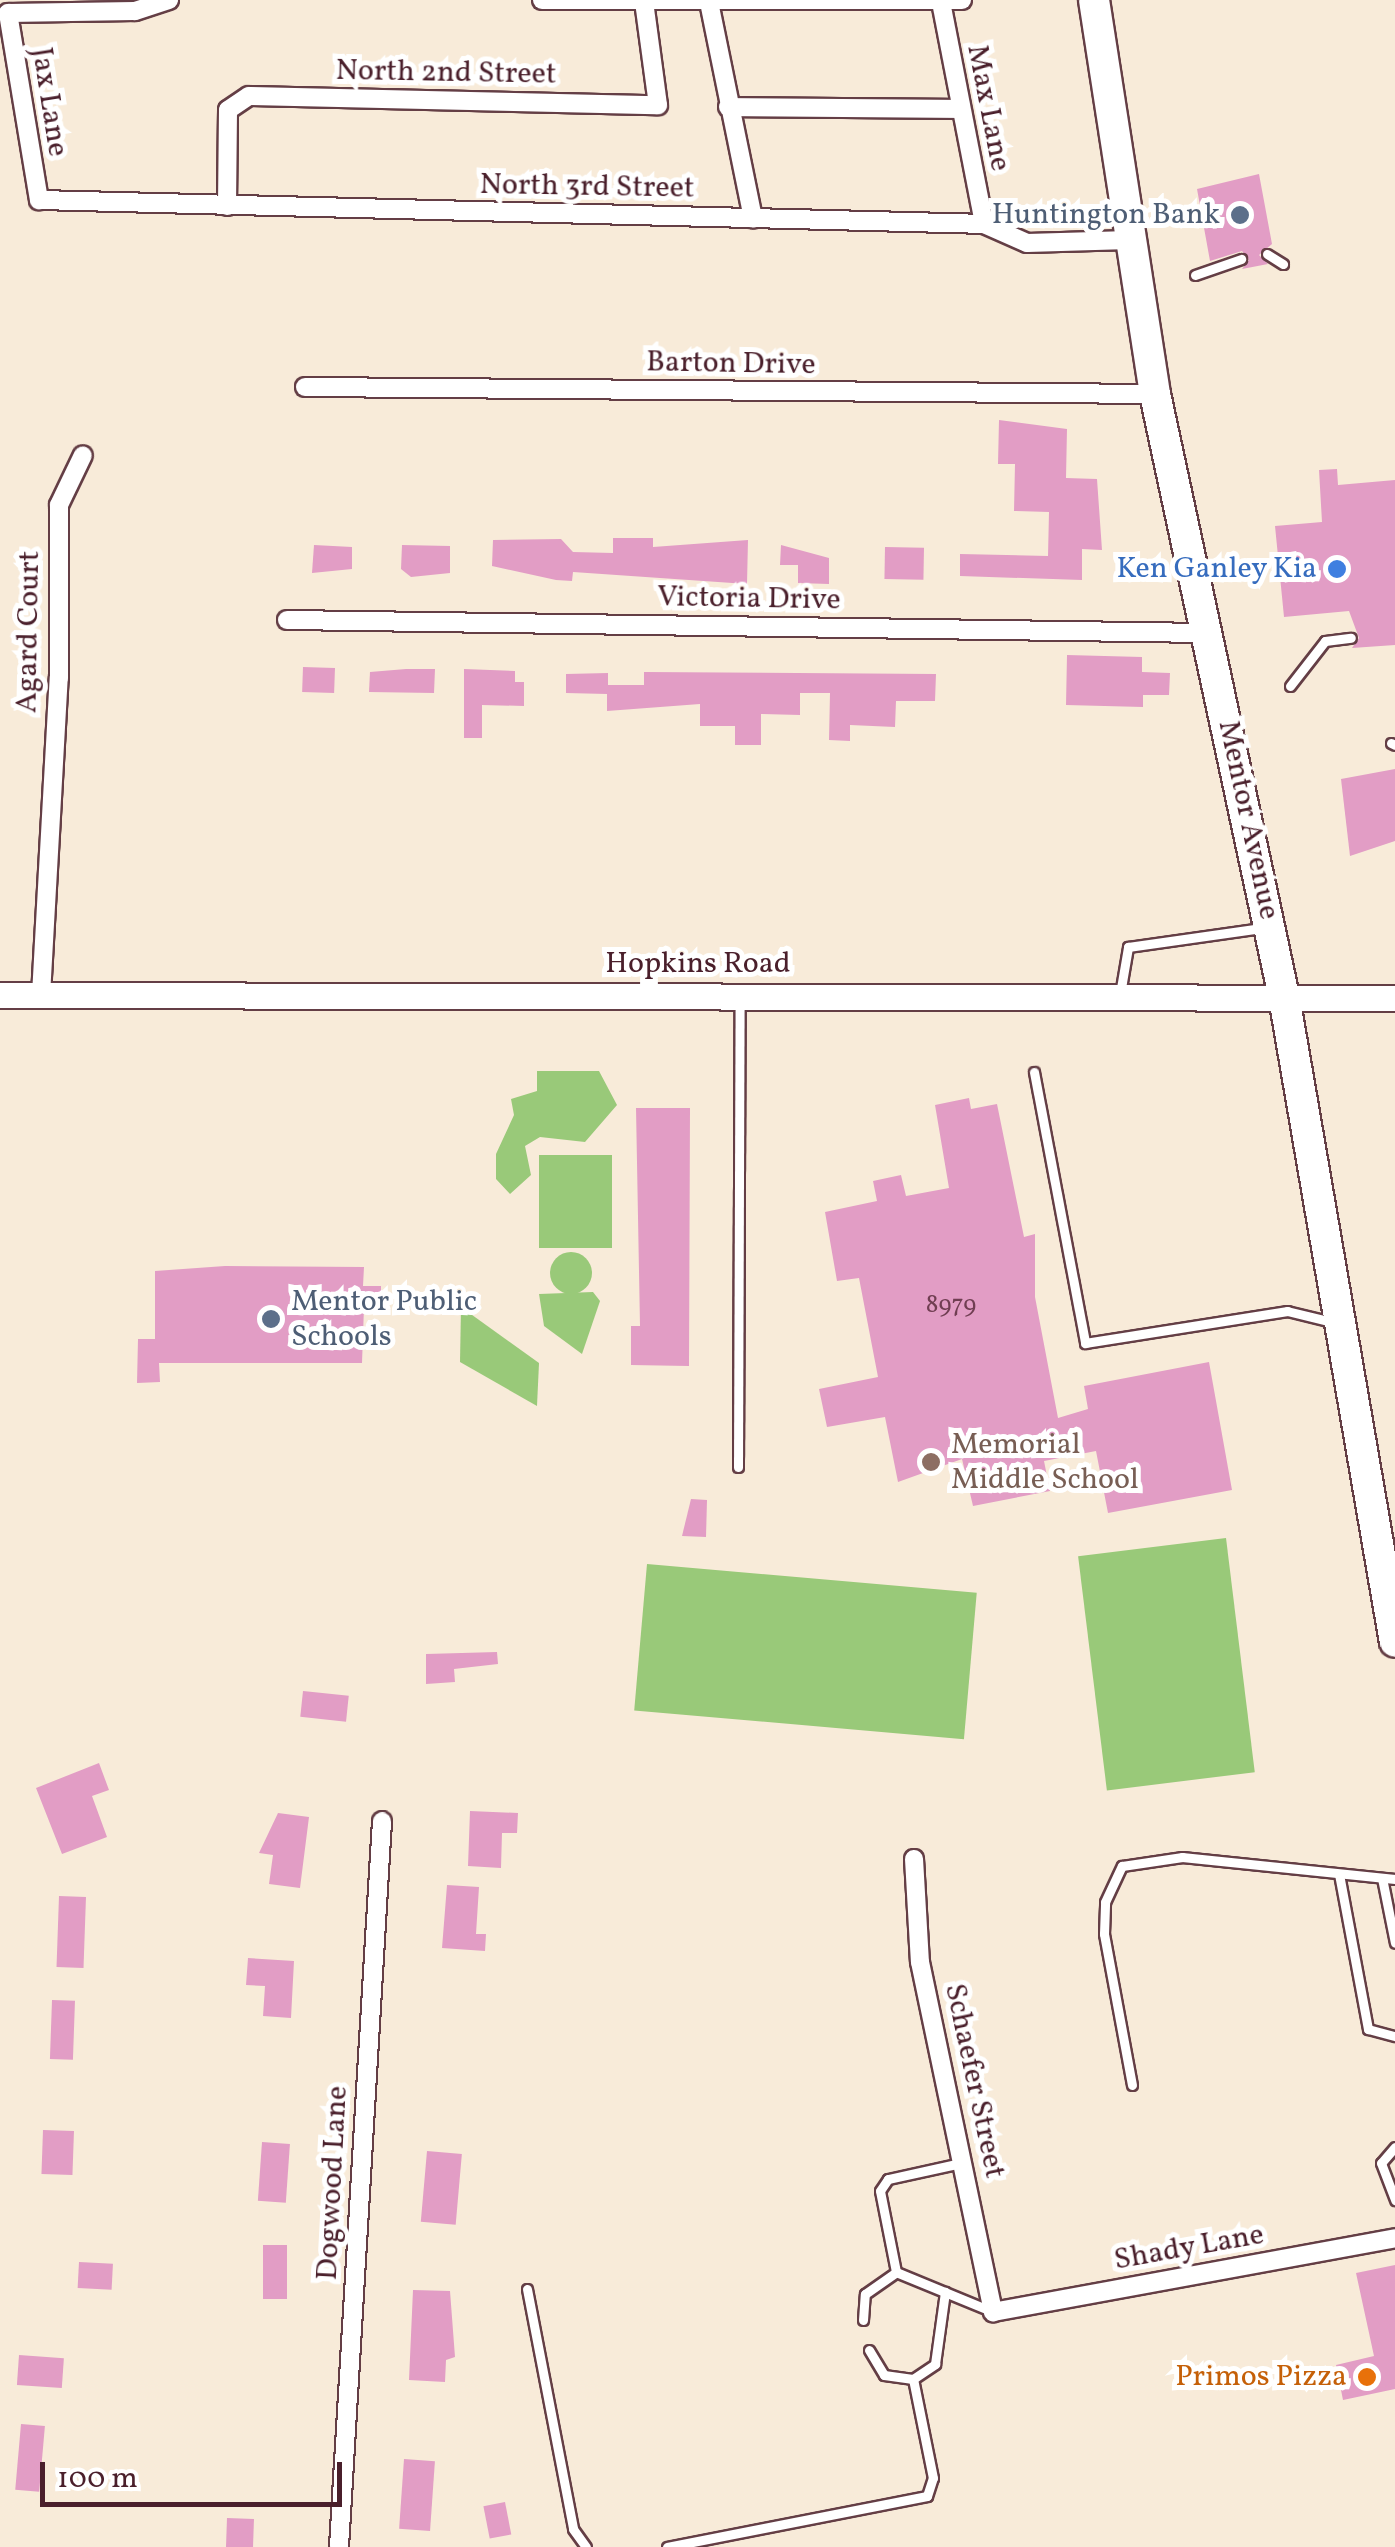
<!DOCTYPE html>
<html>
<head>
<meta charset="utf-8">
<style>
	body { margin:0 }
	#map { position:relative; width:1395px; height:2547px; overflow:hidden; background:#f8ebd9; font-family:Vollkorn,serif }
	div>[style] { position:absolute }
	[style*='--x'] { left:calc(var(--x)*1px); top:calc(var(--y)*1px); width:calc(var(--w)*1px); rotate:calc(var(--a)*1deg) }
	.green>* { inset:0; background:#99c979; transform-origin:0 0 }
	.round { border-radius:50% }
	.building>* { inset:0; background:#e29dc5; transform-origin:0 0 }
	.roads { filter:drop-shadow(2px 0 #643e45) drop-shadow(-2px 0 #643e45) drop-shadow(0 2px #643e45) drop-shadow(0 -2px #643e45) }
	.lane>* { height:9px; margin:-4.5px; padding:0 4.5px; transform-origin:4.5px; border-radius:4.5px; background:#fff }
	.street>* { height:18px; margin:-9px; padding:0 9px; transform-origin:9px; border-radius:9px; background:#fff }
	.secondary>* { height:25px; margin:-12.5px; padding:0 12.5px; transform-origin:12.5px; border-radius:12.5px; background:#fff }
	.primary>* { height:30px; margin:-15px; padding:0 15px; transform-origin:15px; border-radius:15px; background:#fff }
	.dots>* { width:28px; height:28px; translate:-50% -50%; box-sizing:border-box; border:5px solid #fff; border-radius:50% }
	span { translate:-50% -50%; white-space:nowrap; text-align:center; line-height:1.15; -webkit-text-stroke:10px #fff; paint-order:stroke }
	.number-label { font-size:25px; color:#703e52 }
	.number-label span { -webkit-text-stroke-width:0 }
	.street-label { font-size:30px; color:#4a1f2b }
	.service-label { font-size:30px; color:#4e5e75 }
	.right { translate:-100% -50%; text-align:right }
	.left { translate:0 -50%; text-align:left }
	.shop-label { font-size:30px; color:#366cbe }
	.education-label { font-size:30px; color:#785e54 }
	.food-label { font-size:30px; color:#c56008 }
	.scale { position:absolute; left:40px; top:2462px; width:302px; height:45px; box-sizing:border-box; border:5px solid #4a1f2b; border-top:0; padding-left:12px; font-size:30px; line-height:35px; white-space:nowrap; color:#4a1f2b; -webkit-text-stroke:8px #fff; paint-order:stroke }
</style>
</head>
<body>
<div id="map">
	<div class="green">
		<i style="clip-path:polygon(537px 1071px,599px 1071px,617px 1105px,585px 1142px,540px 1137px,525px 1146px,531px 1175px,510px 1194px,496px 1179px,496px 1154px,514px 1115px,511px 1099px,537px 1091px)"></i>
		<i style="left:612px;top:1155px;width:93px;height:73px;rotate:90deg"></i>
		<i class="round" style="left:550px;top:1252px;width:42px;height:42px"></i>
		<i style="clip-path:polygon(593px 1292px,600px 1301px,582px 1354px,544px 1326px,539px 1294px)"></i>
		<i style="clip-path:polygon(461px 1307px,539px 1363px,537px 1406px,460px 1362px)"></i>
		<i style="left:1226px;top:1538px;width:236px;height:149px;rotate:83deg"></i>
		<i style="left:647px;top:1564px;width:331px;height:147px;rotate:5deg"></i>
	</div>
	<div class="building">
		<i style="clip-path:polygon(1259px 174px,1272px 244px,1259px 255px,1268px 264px,1242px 269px,1249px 260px,1242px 251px,1210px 261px,1197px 189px)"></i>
		<i style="clip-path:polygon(999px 420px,1067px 429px,1066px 478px,1097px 479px,1102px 550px,1082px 549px,1082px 580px,960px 576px,960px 554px,1048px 556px,1049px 512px,1014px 511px,1015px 464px,998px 464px)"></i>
		<i style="clip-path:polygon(1337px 469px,1338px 485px,1395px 480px,1395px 645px,1352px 648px,1359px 638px,1349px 611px,1284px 617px,1275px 526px,1322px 522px,1319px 470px)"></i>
		<i style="clip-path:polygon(613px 538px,653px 538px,653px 547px,748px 540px,747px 584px,573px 572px,572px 581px,556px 580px,492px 566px,493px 540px,561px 539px,573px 552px,613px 553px)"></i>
		<i style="clip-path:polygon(314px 545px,352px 547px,352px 569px,312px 573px)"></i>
		<i style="clip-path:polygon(402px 545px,450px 546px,450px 573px,411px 577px,401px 569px)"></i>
		<i style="clip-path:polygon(781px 545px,829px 558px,829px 584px,798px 583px,798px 565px,780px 565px)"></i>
		<i style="left:885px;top:547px;width:39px;height:32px;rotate:1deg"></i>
		<i style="clip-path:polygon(1067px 655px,1142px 657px,1142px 672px,1170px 673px,1169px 695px,1143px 695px,1143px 707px,1066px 705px)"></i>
		<i style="left:303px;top:667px;width:32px;height:25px;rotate:2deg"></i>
		<i style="clip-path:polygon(406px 669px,435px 669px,434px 693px,369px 692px,370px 672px)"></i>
		<i style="clip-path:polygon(464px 669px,515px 671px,515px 682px,524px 682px,524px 706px,482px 705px,482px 738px,464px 738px)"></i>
		<i style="clip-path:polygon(644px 672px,936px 674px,935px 701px,896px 701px,895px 727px,850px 725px,850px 741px,829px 740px,830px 693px,800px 693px,800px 715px,761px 714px,761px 745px,735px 745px,735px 726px,700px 726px,700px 704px,607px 711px,607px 694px,566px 693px,566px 674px,608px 673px,608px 685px,644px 685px)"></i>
		<i style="clip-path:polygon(1395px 769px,1395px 841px,1350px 856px,1341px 779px)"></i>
		<i style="clip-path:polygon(969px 1098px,971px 1109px,997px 1104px,1024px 1237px,1035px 1234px,1035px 1297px,1058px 1418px,1088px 1409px,1084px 1386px,1209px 1362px,1232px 1490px,1108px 1513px,1096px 1451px,1044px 1461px,1050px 1491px,973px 1506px,962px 1459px,898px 1482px,885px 1417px,827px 1427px,819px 1389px,878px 1377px,859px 1278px,837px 1281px,825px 1212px,877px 1201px,873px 1181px,901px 1175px,906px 1196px,949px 1188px,935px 1105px)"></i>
		<i style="clip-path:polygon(636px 1108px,690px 1108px,689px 1366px,631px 1365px,631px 1326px,640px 1326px)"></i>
		<i style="clip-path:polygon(225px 1266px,364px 1267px,363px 1286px,381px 1286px,381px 1306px,364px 1307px,362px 1363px,159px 1363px,160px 1382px,137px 1383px,138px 1339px,155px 1339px,155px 1271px)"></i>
		<i style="clip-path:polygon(691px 1499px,707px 1500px,706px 1537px,682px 1536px)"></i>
		<i style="clip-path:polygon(497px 1652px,498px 1664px,454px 1669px,455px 1682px,426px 1684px,426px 1654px)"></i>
		<i style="left:303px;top:1691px;width:46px;height:26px;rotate:6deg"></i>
		<i style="clip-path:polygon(99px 1763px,109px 1790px,92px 1796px,107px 1837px,62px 1854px,36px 1788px)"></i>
		<i style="clip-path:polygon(470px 1811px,518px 1813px,517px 1833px,502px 1833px,501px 1868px,468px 1866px)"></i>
		<i style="clip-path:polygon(278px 1813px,309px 1817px,300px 1888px,269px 1884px,273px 1855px,259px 1853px)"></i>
		<i style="clip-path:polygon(447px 1885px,479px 1887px,476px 1934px,486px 1934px,485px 1951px,442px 1948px)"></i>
		<i style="left:59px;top:1896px;width:27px;height:71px;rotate:2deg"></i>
		<i style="clip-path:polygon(248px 1958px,294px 1961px,291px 2018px,263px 2016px,265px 1986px,246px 1985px)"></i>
		<i style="left:52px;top:2000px;width:23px;height:59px;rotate:2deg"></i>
		<i style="left:43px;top:2130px;width:31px;height:44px;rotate:2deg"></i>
		<i style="left:262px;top:2142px;width:28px;height:59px;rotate:4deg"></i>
		<i style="left:427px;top:2151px;width:35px;height:71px;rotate:5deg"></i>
		<i style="left:263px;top:2245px;width:24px;height:54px"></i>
		<i style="left:79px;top:2262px;width:34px;height:26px;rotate:3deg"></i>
		<i style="clip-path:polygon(1395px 2265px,1395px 2389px,1343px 2400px,1336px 2365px,1374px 2356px,1356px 2273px)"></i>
		<i style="clip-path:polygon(413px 2290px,450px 2291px,455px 2357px,446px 2360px,445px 2382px,409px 2380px)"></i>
		<i style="left:19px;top:2355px;width:45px;height:30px;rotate:4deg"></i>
		<i style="left:21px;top:2424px;width:24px;height:66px;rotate:5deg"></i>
		<i style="left:404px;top:2459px;width:31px;height:70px;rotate:4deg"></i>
		<i style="left:505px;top:2502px;width:33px;height:22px;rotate:79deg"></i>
		<i style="left:227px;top:2518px;width:27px;height:29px;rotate:2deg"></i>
	</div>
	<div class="roads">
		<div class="lane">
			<i style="--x:1267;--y:254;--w:19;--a:32"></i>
			<i style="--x:1195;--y:275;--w:49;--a:-19.2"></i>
			<i style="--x:1290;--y:686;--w:57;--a:-52.1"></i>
			<i style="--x:1325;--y:641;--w:26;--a:-7"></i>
			<i style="--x:1391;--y:743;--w:4;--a:27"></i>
			<i style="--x:1120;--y:994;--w:48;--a:-80.3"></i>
			<i style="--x:1128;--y:947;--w:135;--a:-8.1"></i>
			<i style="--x:1034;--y:1072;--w:276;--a:79.3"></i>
			<i style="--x:1085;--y:1343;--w:205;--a:-9"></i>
			<i style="--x:1287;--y:1311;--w:46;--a:13.7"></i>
			<i style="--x:738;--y:1467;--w:468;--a:-89.8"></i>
			<i style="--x:1339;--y:1874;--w:158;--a:79.4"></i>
			<i style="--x:1368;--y:2029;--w:28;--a:15"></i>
			<i style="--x:1382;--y:1878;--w:66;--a:78.7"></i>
			<i style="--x:1132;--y:2085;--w:154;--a:-100.5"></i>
			<i style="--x:1104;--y:1934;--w:32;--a:-88"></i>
			<i style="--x:1105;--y:1902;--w:40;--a:-65"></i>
			<i style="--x:1122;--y:1866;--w:61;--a:-8.5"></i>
			<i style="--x:1182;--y:1857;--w:214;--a:5.9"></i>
			<i style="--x:1395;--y:2147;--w:21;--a:131"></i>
			<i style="--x:1381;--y:2163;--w:40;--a:69"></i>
			<i style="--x:961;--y:2163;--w:75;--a:167.6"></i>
			<i style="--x:888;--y:2179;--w:14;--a:124"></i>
			<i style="--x:880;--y:2191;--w:83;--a:78.8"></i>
			<i style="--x:896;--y:2272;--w:103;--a:22.3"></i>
			<i style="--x:527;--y:2289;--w:244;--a:79.1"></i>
			<i style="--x:573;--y:2529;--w:22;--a:54"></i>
			<i style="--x:863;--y:2320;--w:26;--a:-86"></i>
			<i style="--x:865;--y:2294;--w:38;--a:-35"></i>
			<i style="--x:869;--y:2350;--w:29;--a:59"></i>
			<i style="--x:884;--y:2375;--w:29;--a:8"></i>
			<i style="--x:667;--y:2547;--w:265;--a:-11.1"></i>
			<i style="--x:927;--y:2496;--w:19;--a:-72"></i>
			<i style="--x:933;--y:2478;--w:101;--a:-101.4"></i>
			<i style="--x:913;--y:2379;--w:27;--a:-34"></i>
			<i style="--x:935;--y:2364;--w:73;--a:-82.1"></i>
		</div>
		<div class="street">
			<i style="--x:169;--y:0;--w:36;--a:162"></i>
			<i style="--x:135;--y:11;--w:127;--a:179.1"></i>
			<i style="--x:8;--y:13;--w:190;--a:80.6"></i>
			<i style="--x:39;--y:200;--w:945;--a:1.45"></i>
			<i style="--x:984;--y:224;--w:47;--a:23.8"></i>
			<i style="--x:1027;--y:243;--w:102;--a:-1.7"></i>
			<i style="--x:542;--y:0;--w:420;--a:0"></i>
			<i style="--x:709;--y:2;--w:221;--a:78.5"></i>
			<i style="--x:941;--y:2;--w:226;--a:79"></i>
			<i style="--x:728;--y:107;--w:229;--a:0.5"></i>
			<i style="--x:227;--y:206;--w:96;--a:-89.4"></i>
			<i style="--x:228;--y:110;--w:25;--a:-34"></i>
			<i style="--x:249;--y:96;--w:409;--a:1.3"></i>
			<i style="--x:658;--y:105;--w:104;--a:-97.7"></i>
			<i style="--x:305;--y:387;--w:850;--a:0.47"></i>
			<i style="--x:287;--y:620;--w:922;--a:0.81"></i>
			<i style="--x:41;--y:995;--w:318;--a:-86.8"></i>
			<i style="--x:59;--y:678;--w:173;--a:-90"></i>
			<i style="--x:59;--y:505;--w:55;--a:-64.4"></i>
			<i style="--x:914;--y:1859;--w:103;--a:86.7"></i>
			<i style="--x:920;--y:1962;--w:358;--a:78.2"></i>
			<i style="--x:993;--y:2312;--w:409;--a:-10.4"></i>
			<i style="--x:339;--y:2547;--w:727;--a:-86.61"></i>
		</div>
		<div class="secondary">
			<i style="--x:0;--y:995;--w:1395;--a:0.12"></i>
		</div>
		<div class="primary">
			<i style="--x:1094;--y:0;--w:399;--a:81.2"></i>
			<i style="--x:1155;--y:394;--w:617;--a:77.92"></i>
			<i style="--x:1284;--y:997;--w:654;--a:80.24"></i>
		</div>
	</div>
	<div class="dots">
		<i style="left:1240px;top:215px;background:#5c6f8a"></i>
		<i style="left:1337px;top:569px;background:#3f7fe0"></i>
		<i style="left:271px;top:1319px;background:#5c6f8a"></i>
		<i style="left:931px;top:1462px;background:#8d6e63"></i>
		<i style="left:1367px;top:2377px;background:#e8710a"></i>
	</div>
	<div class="number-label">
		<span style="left:951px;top:1306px">8979</span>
	</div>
	<div class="street-label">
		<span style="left:446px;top:73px;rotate:1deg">North 2nd Street</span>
		<span style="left:49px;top:102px;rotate:81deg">Jax Lane</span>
		<span style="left:988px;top:108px;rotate:79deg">Max Lane</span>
		<span style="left:587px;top:187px;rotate:1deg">North 3rd Street</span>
		<span style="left:731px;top:364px;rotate:1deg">Barton Drive</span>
		<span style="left:749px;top:599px;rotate:1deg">Victoria Drive</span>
		<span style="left:29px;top:632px;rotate:-89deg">Agard Court</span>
		<span style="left:1248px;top:820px;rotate:78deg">Mentor Avenue</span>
		<span style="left:698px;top:964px">Hopkins Road</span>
		<span style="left:974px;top:2081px;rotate:78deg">Schaefer Street</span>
		<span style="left:333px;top:2183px;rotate:-87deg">Dogwood Lane</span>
		<span style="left:1189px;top:2248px;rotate:-10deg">Shady Lane</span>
	</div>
	<div class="service-label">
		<span class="right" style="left:1220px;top:215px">Huntington Bank</span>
		<span class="left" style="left:291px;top:1319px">Mentor Public<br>Schools</span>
	</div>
	<div class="shop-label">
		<span class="right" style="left:1317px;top:569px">Ken Ganley Kia</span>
	</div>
	<div class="education-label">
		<span class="left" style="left:951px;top:1462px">Memorial<br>Middle School</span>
	</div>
	<div class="food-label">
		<span class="right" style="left:1347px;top:2377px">Primos Pizza</span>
	</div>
	<div class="scale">100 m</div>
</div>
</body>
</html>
